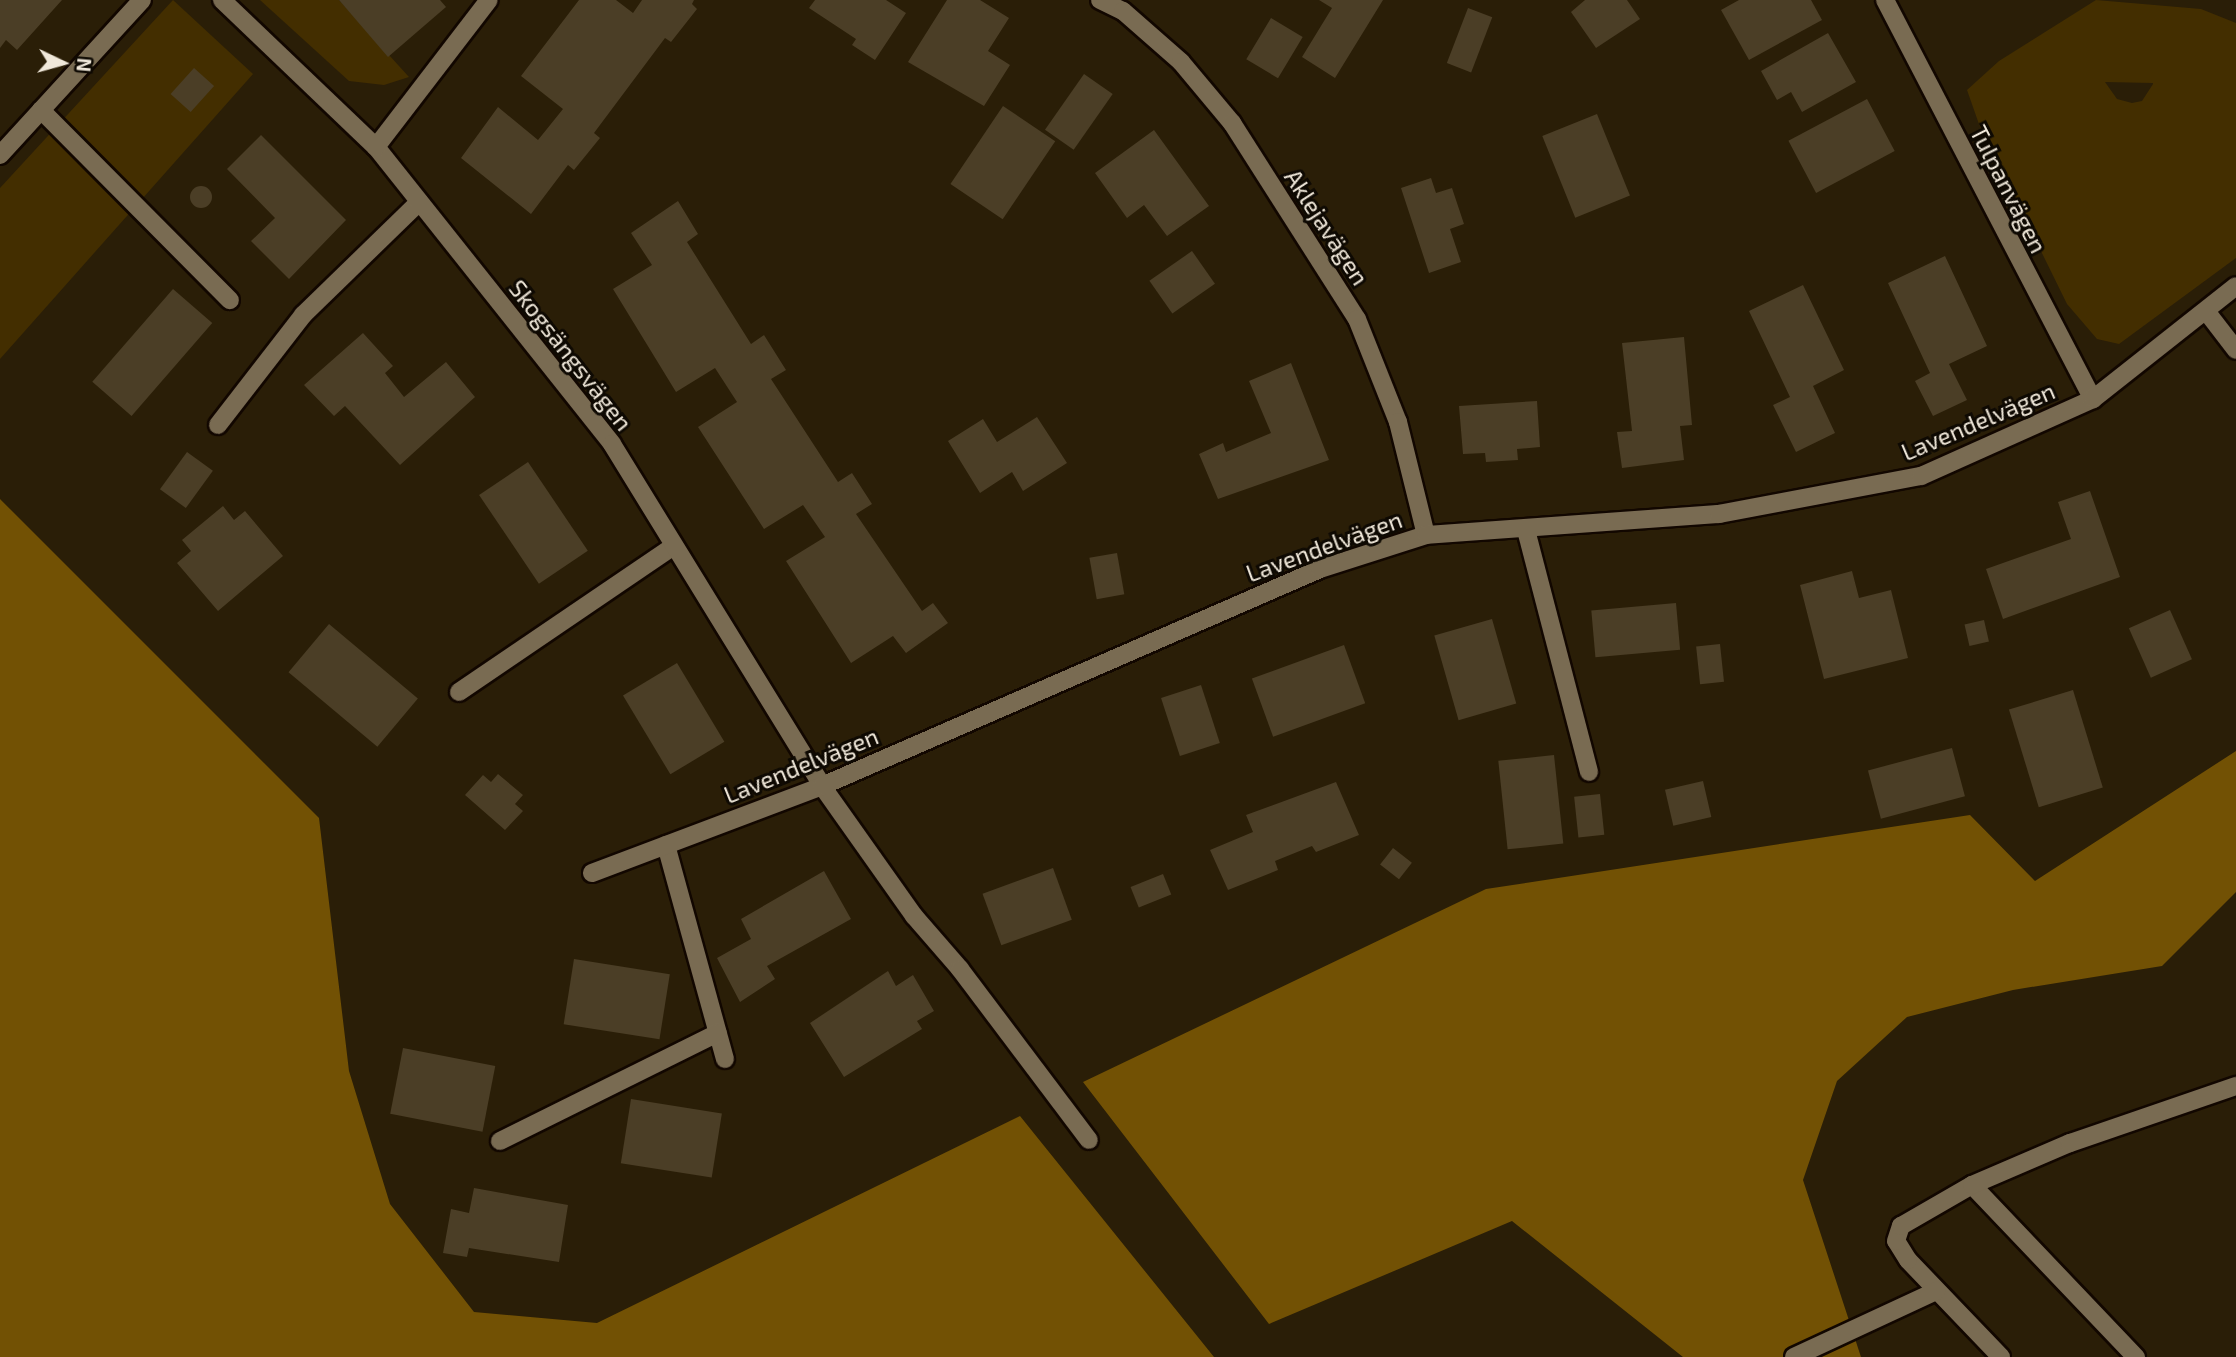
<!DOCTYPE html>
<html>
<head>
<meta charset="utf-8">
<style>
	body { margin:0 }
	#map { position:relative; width:2236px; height:1357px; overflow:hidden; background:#2a1e07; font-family:"Exo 2",sans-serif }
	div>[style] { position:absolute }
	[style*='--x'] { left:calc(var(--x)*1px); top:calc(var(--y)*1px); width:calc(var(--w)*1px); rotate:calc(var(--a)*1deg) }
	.green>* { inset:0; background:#432e00 }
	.forest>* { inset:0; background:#725104 }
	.building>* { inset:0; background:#4b3e26; transform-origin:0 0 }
	.round { border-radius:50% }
	.roads { filter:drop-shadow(2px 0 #120700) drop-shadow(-2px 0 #120700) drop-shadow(0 2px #120700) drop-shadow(0 -2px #120700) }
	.service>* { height:18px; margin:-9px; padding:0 9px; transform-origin:9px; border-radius:9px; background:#796b52 }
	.minor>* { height:18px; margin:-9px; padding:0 9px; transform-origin:9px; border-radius:9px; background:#796b52 }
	span { translate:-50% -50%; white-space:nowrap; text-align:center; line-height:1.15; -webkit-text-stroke:6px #0e0902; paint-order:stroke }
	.street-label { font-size:24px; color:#f0e8da }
	.north { position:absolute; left:28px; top:28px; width:70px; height:70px; -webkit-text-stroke:5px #0e0902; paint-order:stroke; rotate:95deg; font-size:19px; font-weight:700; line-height:28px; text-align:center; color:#f0e8da }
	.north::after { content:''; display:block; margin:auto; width:24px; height:32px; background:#f0e8da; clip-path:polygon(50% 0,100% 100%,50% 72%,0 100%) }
</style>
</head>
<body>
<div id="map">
	<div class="green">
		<i style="clip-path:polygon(173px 0,253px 74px,0 359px,0 188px)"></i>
		<i style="clip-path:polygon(260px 0,339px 0,409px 77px,384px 85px,349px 81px)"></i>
		<i style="clip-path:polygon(evenodd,2096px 0,2201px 9px,2236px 23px,2236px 258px,2119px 344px,2097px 339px,2067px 304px,1980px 127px,1967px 90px,1999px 61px,2096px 0,2105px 82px,2153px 83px,2153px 84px,2142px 101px,2132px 103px,2117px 99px,2105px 82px)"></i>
	</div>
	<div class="forest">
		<i style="clip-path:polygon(0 499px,319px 818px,349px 1071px,390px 1204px,474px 1312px,597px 1323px,1020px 1116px,1214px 1357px,0 1357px)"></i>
		<i style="clip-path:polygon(2236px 751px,2236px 892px,2162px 966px,2013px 990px,1907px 1017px,1837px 1081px,1803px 1180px,1861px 1357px,1683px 1357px,1512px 1221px,1269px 1324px,1083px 1082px,1486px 889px,1970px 815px,2035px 881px)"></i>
	</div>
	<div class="building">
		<i style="clip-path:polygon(0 0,62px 0,17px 50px,6px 40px,0 48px)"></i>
		<i style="clip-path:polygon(339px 0,440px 0,446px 7px,388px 57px)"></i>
		<i style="clip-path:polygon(579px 0,616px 0,633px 13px,642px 0,694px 0,692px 4px,697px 9px,671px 42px,665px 38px,594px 133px,600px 138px,574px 170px,568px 165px,531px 214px,461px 158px,498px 107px,538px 140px,563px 109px,521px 76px)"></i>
		<i style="clip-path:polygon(815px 0,886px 0,906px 13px,875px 60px,852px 45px,856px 39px,809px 8px)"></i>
		<i style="clip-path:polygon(947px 0,980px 0,1009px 18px,988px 51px,1010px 65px,984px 106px,908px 62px)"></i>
		<i style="clip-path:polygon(1319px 0,1383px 0,1335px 78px,1302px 57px,1332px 8px)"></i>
		<i style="clip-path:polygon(1585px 0,1627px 0,1640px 19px,1596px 48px,1571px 12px)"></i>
		<i style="clip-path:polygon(1739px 0,1811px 0,1822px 20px,1749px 60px,1721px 10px)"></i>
		<i style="left:1468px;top:8px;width:26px;height:59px;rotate:21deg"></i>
		<i style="left:1271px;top:18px;width:37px;height:48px;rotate:31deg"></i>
		<i style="clip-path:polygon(1828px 33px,1856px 82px,1802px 112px,1791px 92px,1777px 100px,1761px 71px)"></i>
		<i style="left:194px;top:68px;width:27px;height:35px;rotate:42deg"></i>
		<i style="left:1084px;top:74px;width:35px;height:68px;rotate:35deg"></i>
		<i style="left:1867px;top:99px;width:59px;height:89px;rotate:62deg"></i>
		<i style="left:1003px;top:106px;width:63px;height:94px;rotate:34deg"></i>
		<i style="left:1597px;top:114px;width:88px;height:59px;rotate:68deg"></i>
		<i style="clip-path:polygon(1154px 130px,1209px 206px,1167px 236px,1144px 205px,1127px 218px,1095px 173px)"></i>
		<i style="clip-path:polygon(261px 135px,346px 220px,289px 279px,251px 241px,275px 218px,227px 169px)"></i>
		<i style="clip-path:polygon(1431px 178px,1436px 193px,1452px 188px,1464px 224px,1450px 229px,1461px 262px,1429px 273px,1401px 188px)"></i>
		<i class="round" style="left:190px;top:186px;width:22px;height:22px"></i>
		<i style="clip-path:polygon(678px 201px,698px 234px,687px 242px,751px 344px,764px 335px,786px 370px,771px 379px,838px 482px,852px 473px,872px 504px,856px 514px,922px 611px,933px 603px,948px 623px,906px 653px,893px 636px,851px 663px,786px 561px,825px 537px,803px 505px,764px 529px,698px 427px,737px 402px,715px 368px,676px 392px,613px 289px,652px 265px,631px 233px)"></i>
		<i style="left:1192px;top:251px;width:40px;height:52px;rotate:55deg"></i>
		<i style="clip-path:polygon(1945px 256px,1987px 346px,1949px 364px,1967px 400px,1933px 416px,1915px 381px,1930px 373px,1888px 283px)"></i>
		<i style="clip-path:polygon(1803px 285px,1844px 370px,1813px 386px,1835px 433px,1796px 452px,1773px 405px,1790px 397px,1749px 311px)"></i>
		<i style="left:173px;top:289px;width:52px;height:123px;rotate:41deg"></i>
		<i style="clip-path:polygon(363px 333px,393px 366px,385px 373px,404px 397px,446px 362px,475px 397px,400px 465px,345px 406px,334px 416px,304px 385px)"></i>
		<i style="clip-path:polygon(1684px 337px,1692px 425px,1680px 426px,1684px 460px,1622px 468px,1617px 432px,1632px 431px,1622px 343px)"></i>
		<i style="clip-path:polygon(1291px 363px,1329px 460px,1218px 499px,1199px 454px,1223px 443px,1226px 452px,1271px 433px,1249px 381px)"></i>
		<i style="clip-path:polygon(1537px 401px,1540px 447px,1517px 449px,1518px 460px,1486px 462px,1485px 453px,1463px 454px,1459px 406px)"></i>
		<i style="clip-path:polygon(1037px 417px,1067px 463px,1023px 491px,1012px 472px,980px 493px,948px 441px,983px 419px,997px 442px)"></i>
		<i style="left:187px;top:452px;width:32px;height:46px;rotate:36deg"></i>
		<i style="left:528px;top:462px;width:107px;height:59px;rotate:56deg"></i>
		<i style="clip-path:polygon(2090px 491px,2120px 577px,2003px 619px,1986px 569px,2071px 539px,2058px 502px)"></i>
		<i style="clip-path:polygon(223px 506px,234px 520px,245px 511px,283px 556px,218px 611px,177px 563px,191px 551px,182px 540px)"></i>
		<i style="left:1117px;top:553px;width:42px;height:28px;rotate:80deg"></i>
		<i style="clip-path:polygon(1852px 571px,1859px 598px,1891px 590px,1908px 658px,1824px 679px,1800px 585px)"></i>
		<i style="left:1676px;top:603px;width:47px;height:85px;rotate:85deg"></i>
		<i style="left:2170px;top:610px;width:54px;height:45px;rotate:66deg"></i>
		<i style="left:1492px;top:619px;width:88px;height:60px;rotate:74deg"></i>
		<i style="left:1984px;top:620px;width:22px;height:20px;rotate:77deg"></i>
		<i style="left:329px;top:624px;width:116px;height:63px;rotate:40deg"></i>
		<i style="left:1720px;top:644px;width:38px;height:24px;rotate:84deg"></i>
		<i style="left:1344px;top:645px;width:62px;height:98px;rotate:70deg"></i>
		<i style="left:677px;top:663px;width:92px;height:63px;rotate:59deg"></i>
		<i style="left:1201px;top:685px;width:61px;height:42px;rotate:72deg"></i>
		<i style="left:2073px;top:690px;width:102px;height:67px;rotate:73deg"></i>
		<i style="left:1952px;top:748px;width:50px;height:87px;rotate:75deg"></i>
		<i style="left:1554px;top:755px;width:89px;height:56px;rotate:84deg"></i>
		<i style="clip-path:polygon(498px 774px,523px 795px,515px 804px,523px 811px,505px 830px,465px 795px,483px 775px,491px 782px)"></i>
		<i style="left:1703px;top:781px;width:37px;height:39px;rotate:77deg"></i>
		<i style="clip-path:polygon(1336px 782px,1359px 835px,1316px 852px,1312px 846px,1275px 861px,1278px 870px,1228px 890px,1210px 850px,1253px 832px,1246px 815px)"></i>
		<i style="left:1600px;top:794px;width:41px;height:26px;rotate:84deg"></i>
		<i style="left:1393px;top:848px;width:24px;height:21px;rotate:38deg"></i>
		<i style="left:1053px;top:868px;width:55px;height:75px;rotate:70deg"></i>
		<i style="clip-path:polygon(824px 871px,851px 919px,767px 966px,775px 979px,740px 1002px,717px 958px,751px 939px,741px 919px)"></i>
		<i style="left:1163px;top:874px;width:22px;height:35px;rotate:68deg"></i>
		<i style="left:574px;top:959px;width:97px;height:66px;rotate:9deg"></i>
		<i style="clip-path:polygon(888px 971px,896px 986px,913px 975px,934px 1011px,917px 1021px,922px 1029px,844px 1077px,810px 1023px)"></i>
		<i style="left:403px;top:1048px;width:94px;height:67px;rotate:11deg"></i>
		<i style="left:631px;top:1099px;width:92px;height:65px;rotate:9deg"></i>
		<i style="clip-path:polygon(474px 1188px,568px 1205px,559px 1262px,469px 1248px,467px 1257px,443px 1253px,451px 1209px,469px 1213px)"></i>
	</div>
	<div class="roads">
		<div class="service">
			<i style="--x:41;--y:110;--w:268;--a:45.2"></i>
			<i style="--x:2206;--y:311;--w:49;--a:52.4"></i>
			<i style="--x:218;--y:425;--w:139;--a:-52.3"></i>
			<i style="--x:303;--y:315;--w:162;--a:-44.2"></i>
			<i style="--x:1526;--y:530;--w:250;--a:75.4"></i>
			<i style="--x:459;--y:692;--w:258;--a:-34.2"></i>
			<i style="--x:822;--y:786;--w:159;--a:54.7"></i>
			<i style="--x:914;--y:916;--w:70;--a:49"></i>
			<i style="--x:960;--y:969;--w:214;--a:53"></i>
			<i style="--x:666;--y:845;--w:222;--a:74.6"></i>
			<i style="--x:500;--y:1141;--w:243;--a:-26.4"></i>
			<i style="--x:1972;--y:1185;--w:238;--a:46.4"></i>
			<i style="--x:2001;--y:1357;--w:134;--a:-133.8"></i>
			<i style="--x:1908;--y:1260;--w:22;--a:-122"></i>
			<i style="--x:1896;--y:1241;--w:16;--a:-72"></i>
			<i style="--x:1901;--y:1226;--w:82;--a:-30"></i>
			<i style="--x:1972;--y:1185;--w:107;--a:-23.2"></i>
			<i style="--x:2070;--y:1143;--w:176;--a:-19"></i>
		</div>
		<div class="minor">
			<i style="--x:222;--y:0;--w:213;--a:43.7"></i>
			<i style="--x:376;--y:147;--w:379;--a:51.5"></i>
			<i style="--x:612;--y:444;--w:401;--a:58.4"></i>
			<i style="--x:1100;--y:0;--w:25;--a:26"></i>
			<i style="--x:1123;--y:11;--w:77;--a:41.3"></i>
			<i style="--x:1181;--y:62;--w:80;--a:50.1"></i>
			<i style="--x:1232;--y:123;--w:232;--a:57.5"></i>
			<i style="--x:1357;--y:319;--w:111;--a:68.3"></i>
			<i style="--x:1398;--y:422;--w:116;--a:76.1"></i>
			<i style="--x:1885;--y:0;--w:450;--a:62.5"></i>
			<i style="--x:376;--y:147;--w:185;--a:-52.5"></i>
			<i style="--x:0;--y:155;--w:210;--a:-47.5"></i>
			<i style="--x:592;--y:873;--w:246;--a:-20.7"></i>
			<i style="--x:822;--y:786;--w:543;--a:-23.54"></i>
			<i style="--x:1320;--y:569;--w:111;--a:-17.8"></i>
			<i style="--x:1426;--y:535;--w:294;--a:-4.1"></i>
			<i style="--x:1719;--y:514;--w:206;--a:-10.7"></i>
			<i style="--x:1921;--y:476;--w:188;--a:-24.1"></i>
			<i style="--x:2093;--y:399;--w:182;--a:-38.3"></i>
			<i style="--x:1794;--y:1357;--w:157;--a:-24.9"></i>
		</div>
	</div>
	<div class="street-label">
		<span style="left:2009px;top:189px;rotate:63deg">Tulpanvägen</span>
		<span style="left:1327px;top:227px;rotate:57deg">Aklejavägen</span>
		<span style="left:571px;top:355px;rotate:52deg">Skogsängsvägen</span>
		<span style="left:1978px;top:421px;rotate:-23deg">Lavendelvägen</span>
		<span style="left:1324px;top:546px;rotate:-20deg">Lavendelvägen</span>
		<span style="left:801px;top:765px;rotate:-22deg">Lavendelvägen</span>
	</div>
	<div class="north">N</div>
</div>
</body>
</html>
